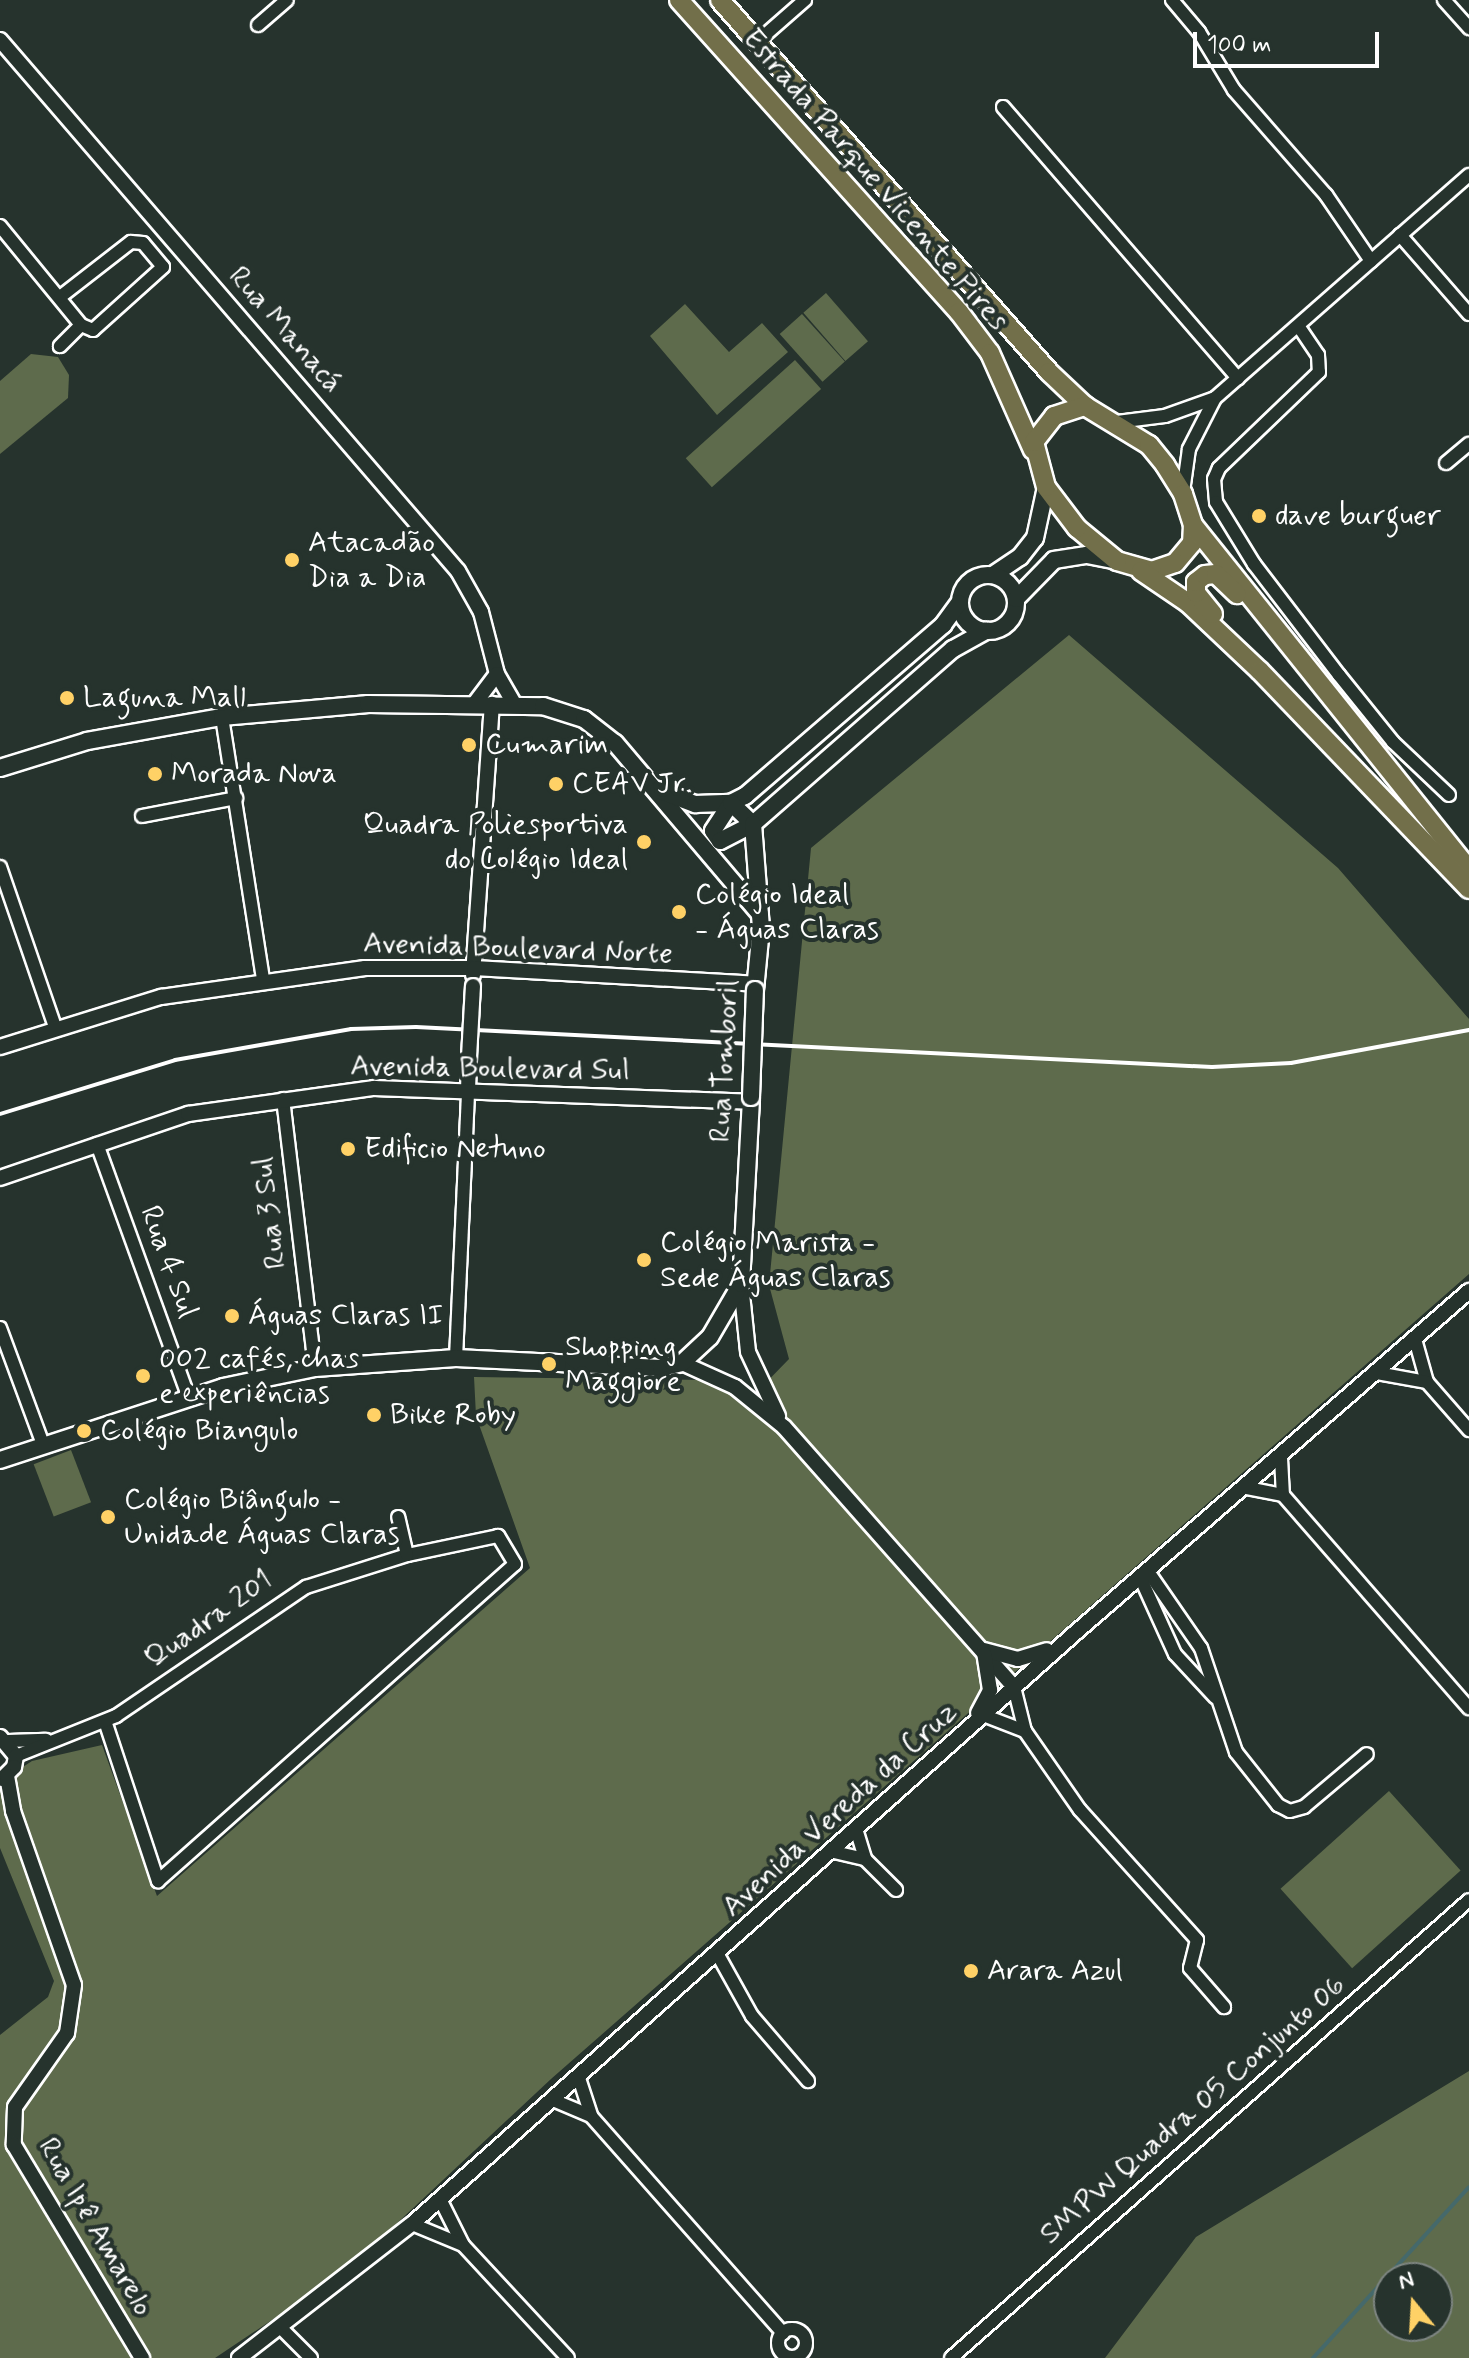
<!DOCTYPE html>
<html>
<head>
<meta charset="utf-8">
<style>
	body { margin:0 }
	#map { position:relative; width:1469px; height:2358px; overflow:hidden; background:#26332d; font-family:Mynerve,sans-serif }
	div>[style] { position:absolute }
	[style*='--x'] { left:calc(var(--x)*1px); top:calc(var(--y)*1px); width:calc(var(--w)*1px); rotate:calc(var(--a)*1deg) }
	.green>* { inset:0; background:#5e6b4c; transform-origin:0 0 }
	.stream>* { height:4px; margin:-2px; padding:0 2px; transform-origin:2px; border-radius:2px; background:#45696b }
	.roads { filter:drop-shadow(2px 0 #fff) drop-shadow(-2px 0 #fff) drop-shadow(0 2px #fff) drop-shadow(0 -2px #fff) }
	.minor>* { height:12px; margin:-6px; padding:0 6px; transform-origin:6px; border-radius:6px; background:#26332d }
	.minor>.ring { margin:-6px; padding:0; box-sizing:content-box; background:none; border:12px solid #26332d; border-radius:50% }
	.tertiary>* { height:14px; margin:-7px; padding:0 7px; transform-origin:7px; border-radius:7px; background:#26332d }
	.secondary>* { height:16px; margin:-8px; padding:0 8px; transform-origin:8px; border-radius:8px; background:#26332d }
	.secondary>.ring { margin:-8px; padding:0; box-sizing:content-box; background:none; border:16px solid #26332d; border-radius:50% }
	.primary>* { height:18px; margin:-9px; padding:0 9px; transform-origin:9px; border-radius:9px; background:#726f4a }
	.rail>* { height:4px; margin:-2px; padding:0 2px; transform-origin:2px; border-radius:2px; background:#fff }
	.bridges { filter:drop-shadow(2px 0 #fff) drop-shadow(-2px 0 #fff) drop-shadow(0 2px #fff) drop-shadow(0 -2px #fff) }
	.tertiary-bridge>* { height:14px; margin:-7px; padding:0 7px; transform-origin:7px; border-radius:7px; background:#26332d }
	.secondary-bridge>* { height:16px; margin:-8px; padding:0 8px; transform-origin:8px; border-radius:8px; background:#26332d }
	.dots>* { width:22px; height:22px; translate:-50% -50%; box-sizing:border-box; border:4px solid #26332d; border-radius:50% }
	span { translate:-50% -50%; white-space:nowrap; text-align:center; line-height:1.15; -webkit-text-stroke:8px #26332d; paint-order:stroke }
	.street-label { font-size:30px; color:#fff }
	.poi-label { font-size:30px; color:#fff }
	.left { translate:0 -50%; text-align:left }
	.right { translate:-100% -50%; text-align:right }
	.north { position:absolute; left:1373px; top:2262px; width:80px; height:80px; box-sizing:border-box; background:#26332d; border:2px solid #7d8581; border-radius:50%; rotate:342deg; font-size:22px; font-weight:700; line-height:32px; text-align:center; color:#fff }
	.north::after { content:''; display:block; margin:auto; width:28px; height:36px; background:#ffd166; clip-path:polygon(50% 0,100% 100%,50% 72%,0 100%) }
	.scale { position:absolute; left:1193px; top:32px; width:186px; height:36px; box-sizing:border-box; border:4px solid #fff; border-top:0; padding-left:10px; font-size:24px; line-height:28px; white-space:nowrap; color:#fff; -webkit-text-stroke:6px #26332d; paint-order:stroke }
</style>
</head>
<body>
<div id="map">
	<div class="green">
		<i style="left:826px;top:293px;width:64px;height:30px;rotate:49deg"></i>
		<i style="clip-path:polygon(685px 304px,729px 352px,762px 323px,788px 352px,717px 415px,650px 336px)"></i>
		<i style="left:802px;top:314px;width:64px;height:30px;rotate:48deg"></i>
		<i style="clip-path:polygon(31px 354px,58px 357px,69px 375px,68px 398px,0 454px,0 381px)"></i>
		<i style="left:795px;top:360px;width:39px;height:147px;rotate:48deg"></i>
		<i style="clip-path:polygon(1069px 635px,1338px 868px,1469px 1019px,1469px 1274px,551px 2079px,348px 2269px,215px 2358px,0 2358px,0 2035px,48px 1997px,54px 1981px,0 1848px,0 1782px,32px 1761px,102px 1745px,157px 1896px,530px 1568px,476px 1416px,474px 1377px,706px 1380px,747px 1402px,789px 1359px,769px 1285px,811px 848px)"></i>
		<i style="left:71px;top:1450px;width:56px;height:40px;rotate:69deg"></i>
		<i style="left:1389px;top:1791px;width:107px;height:146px;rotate:48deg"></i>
		<i style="clip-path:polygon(evenodd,1469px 2071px,1469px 2358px,1105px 2358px,1196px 2237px,1469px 2071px,1437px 2278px,1437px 2326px,1389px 2326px,1389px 2278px,1437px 2278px)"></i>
	</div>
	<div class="stream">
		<i style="--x:1313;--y:2358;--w:231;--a:-47.6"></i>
	</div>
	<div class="roads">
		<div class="minor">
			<i style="--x:1172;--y:0;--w:42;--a:49.8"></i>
			<i style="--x:1199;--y:32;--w:68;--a:58.9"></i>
			<i style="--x:1234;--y:90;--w:140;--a:48.8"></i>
			<i style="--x:1326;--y:195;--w:80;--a:55.7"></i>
			<i style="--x:1444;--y:0;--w:38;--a:48"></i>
			<i style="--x:258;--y:25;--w:38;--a:-41"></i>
			<i style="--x:757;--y:42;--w:64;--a:-41.2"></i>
			<i style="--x:1003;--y:107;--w:359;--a:49.1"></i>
			<i style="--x:0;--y:226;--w:128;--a:50.7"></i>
			<i style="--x:81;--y:325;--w:30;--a:135"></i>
			<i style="--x:1400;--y:235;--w:105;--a:48.9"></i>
			<i style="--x:60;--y:297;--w:90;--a:-37.8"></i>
			<i style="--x:131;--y:242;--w:12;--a:5"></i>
			<i style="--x:143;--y:243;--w:31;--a:50"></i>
			<i style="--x:163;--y:267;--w:94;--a:138"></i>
			<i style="--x:93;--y:330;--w:13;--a:-157"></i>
			<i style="--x:1299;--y:327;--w:34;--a:56"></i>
			<i style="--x:1318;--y:355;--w:17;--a:87"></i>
			<i style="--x:1319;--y:372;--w:139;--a:136.2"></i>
			<i style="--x:1219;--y:468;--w:12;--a:114"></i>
			<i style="--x:1214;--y:479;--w:23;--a:85"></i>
			<i style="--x:1216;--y:502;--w:73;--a:58.5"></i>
			<i style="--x:1254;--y:564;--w:140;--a:52.6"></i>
			<i style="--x:1339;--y:675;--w:86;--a:51.1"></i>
			<i style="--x:1393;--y:742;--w:77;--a:43.4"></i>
			<i style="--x:1117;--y:422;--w:48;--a:-7.1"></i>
			<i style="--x:1165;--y:416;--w:53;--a:-19.8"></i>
			<i style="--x:1215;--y:398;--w:338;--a:-41.3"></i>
			<i style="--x:1446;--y:463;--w:30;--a:-40"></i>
			<i style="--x:1183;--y:492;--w:43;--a:-82.1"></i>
			<i style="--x:1189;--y:449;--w:57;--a:-63"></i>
			<i style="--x:222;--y:717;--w:266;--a:81.1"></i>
			<i style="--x:142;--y:816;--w:96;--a:-10.8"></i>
			<i style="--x:0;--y:867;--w:169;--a:71"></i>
			<i style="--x:283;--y:1099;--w:271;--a:83.2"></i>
			<i style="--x:97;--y:1144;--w:270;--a:70.1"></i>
			<i style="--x:0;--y:1328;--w:124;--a:69.7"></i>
			<i style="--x:1415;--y:1339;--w:45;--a:74.4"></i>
			<i style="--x:1427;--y:1382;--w:64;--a:48.8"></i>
			<i style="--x:456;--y:1358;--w:268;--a:-87.4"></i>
			<i style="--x:1377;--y:1373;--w:51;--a:10.2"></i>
			<i style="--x:1281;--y:1458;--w:37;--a:87"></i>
			<i style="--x:1247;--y:1488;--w:37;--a:11"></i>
			<i style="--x:1283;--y:1495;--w:283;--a:48.9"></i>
			<i style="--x:1149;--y:1573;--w:91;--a:55.3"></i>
			<i style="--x:1201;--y:1648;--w:110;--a:71.4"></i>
			<i style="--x:1236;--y:1752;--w:68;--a:51.6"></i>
			<i style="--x:1278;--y:1805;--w:13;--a:27"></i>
			<i style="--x:1290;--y:1811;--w:15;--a:-16"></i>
			<i style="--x:1304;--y:1807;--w:82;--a:-40.1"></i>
			<i style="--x:1141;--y:1579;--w:82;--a:65.6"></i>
			<i style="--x:1175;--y:1654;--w:59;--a:47.1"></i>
			<i style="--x:1014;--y:1687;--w:45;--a:76"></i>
			<i style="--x:1025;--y:1731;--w:96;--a:55.2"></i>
			<i style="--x:1080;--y:1810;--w:175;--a:48"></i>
			<i style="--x:1197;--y:1940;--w:29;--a:104"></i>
			<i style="--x:1190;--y:1968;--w:52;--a:48.9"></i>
			<i style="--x:983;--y:1715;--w:45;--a:20.9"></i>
			<i style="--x:105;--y:1721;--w:169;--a:71.7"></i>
			<i style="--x:158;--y:1881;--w:477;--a:-41.6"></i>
			<i style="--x:515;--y:1564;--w:33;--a:-121"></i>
			<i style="--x:498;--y:1536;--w:93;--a:168.2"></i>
			<i style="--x:8;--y:1741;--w:38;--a:-2"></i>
			<i style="--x:16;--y:1756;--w:108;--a:-21.8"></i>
			<i style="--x:116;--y:1716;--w:230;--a:-34.2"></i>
			<i style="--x:306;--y:1587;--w:106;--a:-17.6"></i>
			<i style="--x:407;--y:1555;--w:39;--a:-103"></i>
			<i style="--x:857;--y:1832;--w:28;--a:73"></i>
			<i style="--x:865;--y:1859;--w:44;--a:45"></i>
			<i style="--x:834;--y:1852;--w:32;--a:13"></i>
			<i style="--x:718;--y:1955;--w:70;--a:60.9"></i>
			<i style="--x:752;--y:2016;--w:86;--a:49.3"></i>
			<i style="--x:579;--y:2078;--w:40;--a:72"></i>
			<i style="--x:591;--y:2116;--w:290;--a:48.5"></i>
			<i style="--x:553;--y:2100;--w:41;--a:22.8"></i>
			<i style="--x:440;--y:2199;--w:51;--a:63.4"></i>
			<i style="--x:463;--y:2245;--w:154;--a:47.1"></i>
			<i style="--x:412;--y:2224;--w:55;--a:22.4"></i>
			<i style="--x:282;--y:2329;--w:41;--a:45"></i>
			<i class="ring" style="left:778px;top:2329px;width:16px;height:16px"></i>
			<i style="--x:951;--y:2358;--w:691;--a:-41.48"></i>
		</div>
		<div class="tertiary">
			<i style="--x:0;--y:40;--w:701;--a:49.22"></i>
			<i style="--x:458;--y:571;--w:47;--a:60.7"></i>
			<i style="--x:481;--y:612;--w:64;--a:75.5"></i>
			<i style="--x:497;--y:674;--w:36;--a:60"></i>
			<i style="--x:475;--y:703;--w:36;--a:-53"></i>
			<i style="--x:473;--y:975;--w:272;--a:-86"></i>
			<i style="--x:0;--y:1047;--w:169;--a:-17.3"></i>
			<i style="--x:161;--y:997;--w:206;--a:-8.1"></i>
			<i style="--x:365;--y:968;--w:109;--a:0"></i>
			<i style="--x:474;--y:968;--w:282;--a:3.2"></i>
			<i style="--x:468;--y:1090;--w:33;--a:-88"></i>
			<i style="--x:0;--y:1178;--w:199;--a:-18.8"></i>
			<i style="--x:188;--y:1114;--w:188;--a:-8"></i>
			<i style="--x:374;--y:1088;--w:377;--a:2.1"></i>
			<i style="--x:741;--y:1284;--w:68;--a:84.1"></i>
			<i style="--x:748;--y:1352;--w:71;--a:64.9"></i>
			<i style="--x:682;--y:1363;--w:58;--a:24.4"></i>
			<i style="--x:735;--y:1387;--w:63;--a:39.2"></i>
			<i style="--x:784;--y:1427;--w:347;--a:48.5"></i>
			<i style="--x:984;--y:1650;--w:35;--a:15"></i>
			<i style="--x:1018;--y:1659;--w:30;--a:-17"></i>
			<i style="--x:978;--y:1713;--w:26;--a:-62"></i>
			<i style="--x:990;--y:1690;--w:36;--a:-99"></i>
			<i style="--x:0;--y:1737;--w:25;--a:50"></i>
			<i style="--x:16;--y:1756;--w:11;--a:100"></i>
			<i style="--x:14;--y:1767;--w:17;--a:135"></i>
			<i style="--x:7;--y:1776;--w:36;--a:80"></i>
			<i style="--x:13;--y:1811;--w:184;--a:70.7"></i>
			<i style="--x:74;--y:1985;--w:49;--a:98.3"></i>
			<i style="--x:67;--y:2033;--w:90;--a:125.1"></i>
			<i style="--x:15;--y:2107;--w:38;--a:92"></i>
			<i style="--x:14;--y:2145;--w:249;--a:59"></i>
			<i style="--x:239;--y:2358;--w:219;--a:-37.8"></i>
			<i style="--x:412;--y:2224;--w:888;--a:-41.71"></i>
			<i style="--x:1075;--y:1633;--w:522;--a:-40.96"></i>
		</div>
		<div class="secondary">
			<i style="--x:993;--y:575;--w:32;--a:-34"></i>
			<i style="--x:1020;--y:557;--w:24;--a:-52"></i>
			<i style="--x:1035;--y:538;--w:52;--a:-77.8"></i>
			<i class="ring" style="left:960px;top:575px;width:40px;height:40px"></i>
			<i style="--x:1016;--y:599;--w:54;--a:-45.7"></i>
			<i style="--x:1054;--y:560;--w:33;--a:-9"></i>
			<i style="--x:1087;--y:555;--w:31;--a:11"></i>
			<i style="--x:0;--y:768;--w:91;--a:-17.2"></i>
			<i style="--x:87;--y:741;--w:137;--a:-10.1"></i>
			<i style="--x:222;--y:717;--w:147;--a:-5.1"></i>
			<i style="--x:368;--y:704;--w:175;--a:0.7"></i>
			<i style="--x:543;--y:706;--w:43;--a:17.6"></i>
			<i style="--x:584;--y:719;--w:39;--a:38"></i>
			<i style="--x:615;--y:743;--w:224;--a:49.7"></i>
			<i style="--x:658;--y:790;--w:40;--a:21"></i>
			<i style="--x:695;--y:804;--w:36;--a:-2"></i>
			<i style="--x:731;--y:803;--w:16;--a:-27"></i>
			<i style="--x:745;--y:796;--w:262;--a:-40.8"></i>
			<i style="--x:943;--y:625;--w:27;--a:-54"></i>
			<i style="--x:731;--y:803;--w:33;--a:123"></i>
			<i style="--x:713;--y:831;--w:12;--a:55"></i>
			<i style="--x:720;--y:841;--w:37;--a:-27"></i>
			<i style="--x:753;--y:824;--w:266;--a:-41.2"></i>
			<i style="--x:953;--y:649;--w:38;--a:-29"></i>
			<i style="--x:731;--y:803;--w:30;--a:44"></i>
			<i style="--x:753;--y:824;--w:104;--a:85.6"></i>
			<i style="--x:761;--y:928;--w:62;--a:95.5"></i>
			<i style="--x:0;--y:1460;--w:235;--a:-18.1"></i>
			<i style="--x:223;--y:1387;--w:94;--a:-11.7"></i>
			<i style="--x:315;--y:1368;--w:141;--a:-4.1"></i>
			<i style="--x:456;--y:1358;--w:205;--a:2.8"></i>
			<i style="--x:661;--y:1368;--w:22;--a:-13"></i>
			<i style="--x:682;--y:1363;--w:38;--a:-43"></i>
			<i style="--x:710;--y:1337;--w:61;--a:-59.7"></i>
			<i style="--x:741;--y:1284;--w:187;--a:-86.9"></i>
		</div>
		<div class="primary">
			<i style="--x:679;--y:0;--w:419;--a:48.1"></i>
			<i style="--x:959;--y:312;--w:51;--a:52.9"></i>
			<i style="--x:990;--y:353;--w:106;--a:66.1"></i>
			<i style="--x:720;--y:0;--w:497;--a:48.5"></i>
			<i style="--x:1049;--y:372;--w:50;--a:43.4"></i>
			<i style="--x:1085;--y:406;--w:75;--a:31.4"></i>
			<i style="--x:1149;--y:445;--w:26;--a:51"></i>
			<i style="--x:1165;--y:465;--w:34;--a:58"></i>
			<i style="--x:1183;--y:494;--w:33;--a:72"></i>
			<i style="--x:1193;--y:525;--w:18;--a:93"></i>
			<i style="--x:1192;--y:543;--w:26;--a:130"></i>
			<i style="--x:1175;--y:563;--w:24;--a:161"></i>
			<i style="--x:1152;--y:571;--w:36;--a:-164"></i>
			<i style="--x:1117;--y:561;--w:52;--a:-140.5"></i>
			<i style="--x:1077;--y:528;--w:51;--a:-127.1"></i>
			<i style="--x:1046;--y:487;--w:47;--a:-104.9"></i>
			<i style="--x:1034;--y:442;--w:33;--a:-52"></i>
			<i style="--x:1054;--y:416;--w:33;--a:-18"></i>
			<i style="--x:1193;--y:525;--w:442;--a:51.3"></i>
			<i style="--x:1141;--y:571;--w:57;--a:34.2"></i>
			<i style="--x:1188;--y:603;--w:99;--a:43.4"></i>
			<i style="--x:1260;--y:671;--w:302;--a:46.2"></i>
			<i style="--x:1213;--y:614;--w:27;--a:-129"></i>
			<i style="--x:1196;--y:593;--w:11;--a:-90"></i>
			<i style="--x:1196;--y:582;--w:11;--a:-38"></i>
			<i style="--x:1205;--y:575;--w:11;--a:-5"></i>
			<i style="--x:1216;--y:574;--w:29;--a:44"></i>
		</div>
	</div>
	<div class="rail">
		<i style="--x:0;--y:1114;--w:183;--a:-17.1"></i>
		<i style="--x:175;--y:1060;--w:179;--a:-10"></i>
		<i style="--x:351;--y:1029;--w:65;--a:-1.8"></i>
		<i style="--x:416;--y:1027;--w:797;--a:2.88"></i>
		<i style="--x:1212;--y:1067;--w:79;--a:-2.9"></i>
		<i style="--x:1291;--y:1063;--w:181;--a:-10.5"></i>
	</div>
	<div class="bridges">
		<div class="tertiary-bridge">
			<i style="--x:469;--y:1057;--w:71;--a:-86.8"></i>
		</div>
		<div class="secondary-bridge">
			<i style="--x:751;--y:1097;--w:107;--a:-87.9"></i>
		</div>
	</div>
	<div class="dots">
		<i style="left:1259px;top:516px;background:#ffd166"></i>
		<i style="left:292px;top:560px;background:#ffd166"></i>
		<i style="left:67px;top:698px;background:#ffd166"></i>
		<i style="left:469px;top:745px;background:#ffd166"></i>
		<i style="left:155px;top:774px;background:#ffd166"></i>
		<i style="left:556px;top:784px;background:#ffd166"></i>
		<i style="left:644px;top:842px;background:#ffd166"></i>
		<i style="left:679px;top:912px;background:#ffd166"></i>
		<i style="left:348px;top:1149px;background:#ffd166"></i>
		<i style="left:644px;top:1260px;background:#ffd166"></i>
		<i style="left:232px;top:1316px;background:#ffd166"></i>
		<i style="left:549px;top:1364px;background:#ffd166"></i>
		<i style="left:143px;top:1376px;background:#ffd166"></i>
		<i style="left:374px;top:1415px;background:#ffd166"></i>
		<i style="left:84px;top:1431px;background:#ffd166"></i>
		<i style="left:108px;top:1517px;background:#ffd166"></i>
		<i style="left:971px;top:1971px;background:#ffd166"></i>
	</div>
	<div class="street-label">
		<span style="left:875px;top:180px;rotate:49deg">Estrada Parque Vicente Pires</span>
		<span style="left:285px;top:330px;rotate:49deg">Rua Manacá</span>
		<span style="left:518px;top:949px;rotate:2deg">Avenida Boulevard Norte</span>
		<span style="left:725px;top:1061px;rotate:-87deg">Rua Tomboril</span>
		<span style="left:490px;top:1069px;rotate:1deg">Avenida Boulevard Sul</span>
		<span style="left:270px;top:1213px;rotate:-97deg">Rua 3 Sul</span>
		<span style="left:168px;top:1262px;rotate:70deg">Rua 4 Sul</span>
		<span style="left:209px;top:1620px;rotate:-35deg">Quadra 201</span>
		<span style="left:840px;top:1810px;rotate:-42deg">Avenida Vereda da Cruz</span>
		<span style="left:1193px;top:2110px;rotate:-41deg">SMPW Quadra 05 Conjunto 06</span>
		<span style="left:95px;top:2227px;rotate:60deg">Rua Ipê Amarelo</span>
	</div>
	<div class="poi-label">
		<span class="left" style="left:1275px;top:516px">dave burguer</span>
		<span class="left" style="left:308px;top:560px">Atacadão<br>Dia a Dia</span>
		<span class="left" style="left:83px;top:698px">Laguna Mall</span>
		<span class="left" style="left:485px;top:745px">Cumarim</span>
		<span class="left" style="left:171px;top:774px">Morada Nova</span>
		<span class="left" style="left:572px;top:784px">CEAV Jr.</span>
		<span class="right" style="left:628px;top:842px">Quadra Poliesportiva<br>do Colégio Ideal</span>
		<span class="left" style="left:695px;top:912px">Colégio Ideal<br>- Águas Claras</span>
		<span class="left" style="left:364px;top:1149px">Edificio Netuno</span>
		<span class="left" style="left:660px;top:1260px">Colégio Marista -<br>Sede Águas Claras</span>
		<span class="left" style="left:248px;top:1316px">Águas Claras II</span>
		<span class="left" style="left:565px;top:1364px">Shopping<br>Maggiore</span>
		<span class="left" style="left:159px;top:1376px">002 cafés, chas<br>e experiências</span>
		<span class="left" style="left:390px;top:1415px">Bike Roby</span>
		<span class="left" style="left:100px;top:1431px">Colégio Biangulo</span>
		<span class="left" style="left:124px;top:1517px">Colégio Biângulo -<br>Unidade Águas Claras</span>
		<span class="left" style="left:987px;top:1971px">Arara Azul</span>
	</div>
	<div class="north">N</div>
	<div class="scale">100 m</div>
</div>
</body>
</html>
